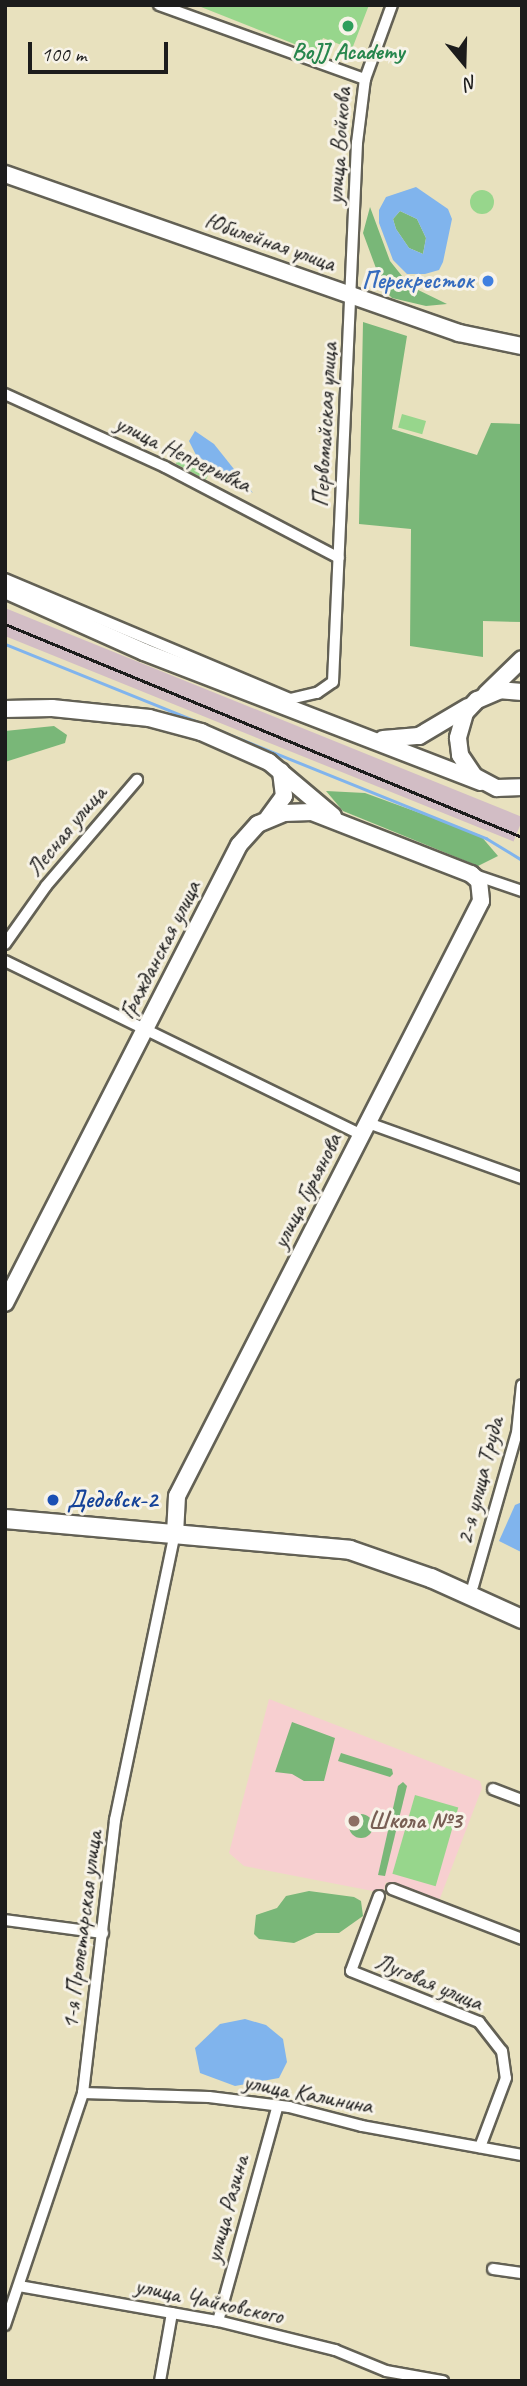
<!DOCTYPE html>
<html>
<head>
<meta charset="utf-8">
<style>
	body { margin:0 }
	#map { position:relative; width:527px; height:2386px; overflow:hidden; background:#e8e1be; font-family:Caveat,sans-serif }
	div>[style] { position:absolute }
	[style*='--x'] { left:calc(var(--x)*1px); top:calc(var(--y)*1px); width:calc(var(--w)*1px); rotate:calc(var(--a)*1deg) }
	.built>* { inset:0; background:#f7cfd0 }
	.industrial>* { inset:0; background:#d2bdc5; transform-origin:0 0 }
	.green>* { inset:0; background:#97d68c; transform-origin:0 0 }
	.round { border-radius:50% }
	.forest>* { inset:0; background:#79b778 }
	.water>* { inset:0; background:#80b4ed }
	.stream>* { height:2.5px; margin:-1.25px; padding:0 1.25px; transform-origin:1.25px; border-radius:1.25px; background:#80b4ed }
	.roads { filter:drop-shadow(2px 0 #636155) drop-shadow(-2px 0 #636155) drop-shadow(0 2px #636155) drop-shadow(0 -2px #636155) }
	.street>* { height:10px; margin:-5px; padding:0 5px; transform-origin:5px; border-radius:5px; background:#fff }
	.secondary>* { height:16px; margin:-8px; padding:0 8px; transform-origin:8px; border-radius:8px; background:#fff }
	.primary>* { height:18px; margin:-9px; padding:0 9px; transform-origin:9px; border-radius:9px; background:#fff }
	.rail>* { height:2.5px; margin:-1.25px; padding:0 1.25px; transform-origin:1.25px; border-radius:1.25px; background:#1c1c1c }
	.dots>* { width:19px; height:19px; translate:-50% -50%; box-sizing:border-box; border:4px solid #f7f3e8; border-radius:50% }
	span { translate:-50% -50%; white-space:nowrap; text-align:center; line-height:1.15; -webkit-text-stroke:6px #f7f3e8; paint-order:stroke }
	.leisure-label { font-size:24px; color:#27864d; font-weight:700 }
	.street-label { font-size:24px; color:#1c1c1c }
	.shop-label { font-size:24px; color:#366cbe; font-weight:700 }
	.right { translate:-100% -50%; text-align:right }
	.transit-label { font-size:24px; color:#164399; font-weight:700 }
	.left { translate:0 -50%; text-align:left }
	.education-label { font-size:24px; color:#785e54; font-weight:700 }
	.frame { position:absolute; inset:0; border:7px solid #1c1c1c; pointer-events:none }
	.north { position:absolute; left:429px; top:28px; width:70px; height:70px; -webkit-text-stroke:5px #f7f3e8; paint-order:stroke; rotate:161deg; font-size:19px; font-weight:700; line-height:28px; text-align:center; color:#1c1c1c }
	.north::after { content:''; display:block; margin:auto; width:24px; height:32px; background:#1c1c1c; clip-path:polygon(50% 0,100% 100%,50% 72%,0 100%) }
	.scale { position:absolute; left:28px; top:42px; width:140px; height:32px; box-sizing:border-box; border:4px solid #1c1c1c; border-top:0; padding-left:9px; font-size:21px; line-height:24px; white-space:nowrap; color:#1c1c1c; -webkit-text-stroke:5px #f7f3e8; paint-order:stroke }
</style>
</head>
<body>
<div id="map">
	<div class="built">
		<i style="clip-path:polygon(269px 1699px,480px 1781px,482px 1788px,439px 1901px,386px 1882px,383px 1893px,244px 1866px,229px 1853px)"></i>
	</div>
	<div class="industrial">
		<i style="left:5px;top:608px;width:559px;height:26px;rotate:22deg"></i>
	</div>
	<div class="green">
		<i style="clip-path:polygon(196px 5px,369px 5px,352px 49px,323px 38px,317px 53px)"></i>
		<i class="round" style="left:470px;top:190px;width:24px;height:24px"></i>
		<i style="left:402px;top:414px;width:25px;height:14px;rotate:16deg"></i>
		<i style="left:181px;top:454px;width:34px;height:11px;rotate:28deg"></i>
		<i style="left:415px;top:1795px;width:45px;height:82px;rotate:16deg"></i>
	</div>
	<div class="forest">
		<i style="clip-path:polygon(370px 207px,390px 261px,410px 286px,447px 304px,426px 306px,392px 298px,384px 290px,363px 233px)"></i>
		<i style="clip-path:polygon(400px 211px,417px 219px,426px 238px,423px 254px,409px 248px,396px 229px,393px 219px)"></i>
		<i style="clip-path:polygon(363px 322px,407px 336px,392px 429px,477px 455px,491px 423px,522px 424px,522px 622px,483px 621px,483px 657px,410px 646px,411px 529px,359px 524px)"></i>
		<i style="clip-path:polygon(54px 726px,67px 735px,65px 743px,5px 762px,5px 731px)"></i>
		<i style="clip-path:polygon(326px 791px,365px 793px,480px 835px,498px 856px,478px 866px,343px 811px)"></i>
		<i style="clip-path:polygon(292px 1722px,335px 1738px,324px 1781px,304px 1781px,292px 1774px,275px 1772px)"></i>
		<i style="clip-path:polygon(341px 1753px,392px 1769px,393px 1774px,390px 1777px,338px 1761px)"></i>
		<i style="clip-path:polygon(403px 1782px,407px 1786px,385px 1876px,378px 1875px,398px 1786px)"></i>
		<i class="round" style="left:349px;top:1814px;width:24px;height:24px"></i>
		<i style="clip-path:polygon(309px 1891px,354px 1897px,361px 1901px,363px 1916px,339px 1933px,316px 1933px,294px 1943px,259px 1939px,254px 1934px,256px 1915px,277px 1908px,286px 1896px)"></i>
	</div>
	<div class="water">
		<i style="clip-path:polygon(evenodd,416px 187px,448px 209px,452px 219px,443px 262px,439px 270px,425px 274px,407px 274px,393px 260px,379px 223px,379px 210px,386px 197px,416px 187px,400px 211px,417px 219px,426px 238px,423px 254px,409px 248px,396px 229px,393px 219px,400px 211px)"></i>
		<i style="clip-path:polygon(195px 431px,214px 444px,253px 493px,196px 455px,189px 441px)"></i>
		<i style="clip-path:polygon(522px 1502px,522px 1552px,521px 1552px,499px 1541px,515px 1505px)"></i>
		<i style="clip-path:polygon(245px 2019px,266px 2025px,283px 2039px,287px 2062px,279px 2078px,235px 2086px,200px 2073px,195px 2048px,220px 2024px)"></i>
	</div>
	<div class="stream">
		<i style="--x:5;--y:644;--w:519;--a:21.97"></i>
		<i style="--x:486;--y:838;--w:42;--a:31.4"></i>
	</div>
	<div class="roads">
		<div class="street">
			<i style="--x:159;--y:5;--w:219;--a:19.8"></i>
			<i style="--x:5;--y:394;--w:176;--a:24.5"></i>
			<i style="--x:165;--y:467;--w:196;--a:27.6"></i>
			<i style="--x:5;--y:579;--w:309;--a:22.8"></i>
			<i style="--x:290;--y:699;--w:28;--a:-13"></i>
			<i style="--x:317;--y:693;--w:19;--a:-35"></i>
			<i style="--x:333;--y:682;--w:540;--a:-87.45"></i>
			<i style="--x:357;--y:143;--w:64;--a:-82.9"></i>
			<i style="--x:365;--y:79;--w:79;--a:-70"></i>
			<i style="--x:475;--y:875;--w:50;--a:18.8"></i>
			<i style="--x:5;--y:944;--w:71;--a:-54.7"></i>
			<i style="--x:46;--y:886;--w:140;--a:-49.4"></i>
			<i style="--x:5;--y:961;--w:397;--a:26"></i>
			<i style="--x:368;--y:1123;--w:164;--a:19.7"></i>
			<i style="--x:473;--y:1586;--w:159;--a:-74"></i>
			<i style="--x:517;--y:1433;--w:48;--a:-84.1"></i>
			<i style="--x:493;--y:1789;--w:31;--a:21"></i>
			<i style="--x:392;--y:1889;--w:139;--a:21"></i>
			<i style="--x:379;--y:1896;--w:80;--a:110.5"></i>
			<i style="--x:351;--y:1971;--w:138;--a:21.7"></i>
			<i style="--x:479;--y:2022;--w:37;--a:52"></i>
			<i style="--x:502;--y:2051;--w:27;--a:82"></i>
			<i style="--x:506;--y:2078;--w:74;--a:110.6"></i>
			<i style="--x:5;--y:1920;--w:99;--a:7.6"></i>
			<i style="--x:83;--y:2093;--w:126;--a:1.8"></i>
			<i style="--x:209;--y:2097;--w:81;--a:7.1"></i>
			<i style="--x:289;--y:2107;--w:75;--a:14.6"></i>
			<i style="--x:362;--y:2126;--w:163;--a:10.3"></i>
			<i style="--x:493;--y:2269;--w:29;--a:8"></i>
			<i style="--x:19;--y:2286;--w:202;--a:10"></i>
			<i style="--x:218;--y:2321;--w:121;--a:13.9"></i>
			<i style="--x:335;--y:2350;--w:55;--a:22.4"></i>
			<i style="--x:386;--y:2371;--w:58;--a:10"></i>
			<i style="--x:218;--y:2321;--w:221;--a:-74.5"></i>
			<i style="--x:5;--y:2325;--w:245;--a:-71.4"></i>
			<i style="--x:83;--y:2093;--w:275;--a:-83.3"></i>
			<i style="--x:115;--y:1820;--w:292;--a:-78.2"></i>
			<i style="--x:160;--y:2381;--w:69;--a:-80"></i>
		</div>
		<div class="secondary">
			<i style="--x:5;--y:174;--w:481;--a:19.3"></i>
			<i style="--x:459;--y:333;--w:64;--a:11.7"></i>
			<i style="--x:5;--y:590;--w:152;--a:24"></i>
			<i style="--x:144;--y:652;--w:361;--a:21.1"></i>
			<i style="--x:522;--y:692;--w:21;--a:-175"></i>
			<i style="--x:501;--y:690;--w:26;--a:157"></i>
			<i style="--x:477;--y:700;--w:18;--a:133"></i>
			<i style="--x:465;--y:713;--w:26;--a:106"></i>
			<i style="--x:458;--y:738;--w:17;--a:83"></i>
			<i style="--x:460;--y:755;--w:25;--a:56"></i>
			<i style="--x:474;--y:776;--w:26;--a:28"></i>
			<i style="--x:497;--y:788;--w:25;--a:-2"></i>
			<i style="--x:486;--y:694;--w:50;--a:-44.2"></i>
			<i style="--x:5;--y:709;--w:47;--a:-1.2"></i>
			<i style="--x:52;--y:708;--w:98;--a:5.9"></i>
			<i style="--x:149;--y:718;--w:54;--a:15.1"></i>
			<i style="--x:201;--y:732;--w:74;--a:23.8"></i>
			<i style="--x:269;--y:762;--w:84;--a:40.2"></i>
			<i style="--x:383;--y:739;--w:36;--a:-5"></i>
			<i style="--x:419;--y:736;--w:57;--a:-30.6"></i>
			<i style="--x:268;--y:818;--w:27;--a:-54"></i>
			<i style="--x:284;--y:796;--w:25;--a:-97"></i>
			<i style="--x:5;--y:1303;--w:514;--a:-62.94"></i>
			<i style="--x:239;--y:845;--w:28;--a:-48"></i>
			<i style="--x:258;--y:824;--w:28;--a:-23"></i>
			<i style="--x:284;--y:813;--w:28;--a:-2"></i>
			<i style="--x:312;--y:812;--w:171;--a:21.3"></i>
			<i style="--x:471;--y:874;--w:11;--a:41"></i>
			<i style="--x:479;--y:881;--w:20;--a:84"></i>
			<i style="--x:481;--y:901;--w:668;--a:117.06"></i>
			<i style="--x:177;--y:1496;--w:38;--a:93"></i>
		</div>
		<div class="primary">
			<i style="--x:5;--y:1519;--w:346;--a:5.1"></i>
			<i style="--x:350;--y:1550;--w:86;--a:19.1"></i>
			<i style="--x:431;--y:1578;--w:100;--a:24.3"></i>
		</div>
	</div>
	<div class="rail">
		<i style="--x:5;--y:624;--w:559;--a:22.39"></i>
	</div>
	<div class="dots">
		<i style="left:348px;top:26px;background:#2e9e5b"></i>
		<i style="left:488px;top:281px;background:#3f7fe0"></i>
		<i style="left:53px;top:1500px;background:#1a4fb4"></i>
		<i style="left:354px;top:1821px;background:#8d6e63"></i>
	</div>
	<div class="leisure-label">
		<span style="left:348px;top:52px">BoJJ Academy</span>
	</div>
	<div class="street-label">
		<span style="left:339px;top:146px;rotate:-86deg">улица Войкова</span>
		<span style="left:270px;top:242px;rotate:19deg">Юбилейная улица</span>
		<span style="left:325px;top:425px;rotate:-87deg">Первомайская улица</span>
		<span style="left:183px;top:454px;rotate:26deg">улица Непрерывка</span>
		<span style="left:66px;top:831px;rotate:-50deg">Лесная улица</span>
		<span style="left:160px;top:950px;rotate:-63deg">Гражданская улица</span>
		<span style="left:307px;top:1191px;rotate:-63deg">улица Гурьянова</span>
		<span style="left:480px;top:1481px;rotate:-76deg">2-я улица Труда</span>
		<span style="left:82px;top:1930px;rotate:-83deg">1-я Пролетарская улица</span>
		<span style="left:429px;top:1982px;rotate:23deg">Луговая улица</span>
		<span style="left:308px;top:2094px;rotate:11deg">улица Калинина</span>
		<span style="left:227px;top:2209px;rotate:-75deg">улица Разина</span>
		<span style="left:209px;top:2301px;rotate:12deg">улица Чайковского</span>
	</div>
	<div class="shop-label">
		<span class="right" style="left:474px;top:281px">Перекресток</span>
	</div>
	<div class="transit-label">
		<span class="left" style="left:67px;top:1500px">Дедовск-2</span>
	</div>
	<div class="education-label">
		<span class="left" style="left:368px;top:1821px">Школа №3</span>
	</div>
	<div class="frame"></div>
	<div class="north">N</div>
	<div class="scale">100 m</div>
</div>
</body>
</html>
